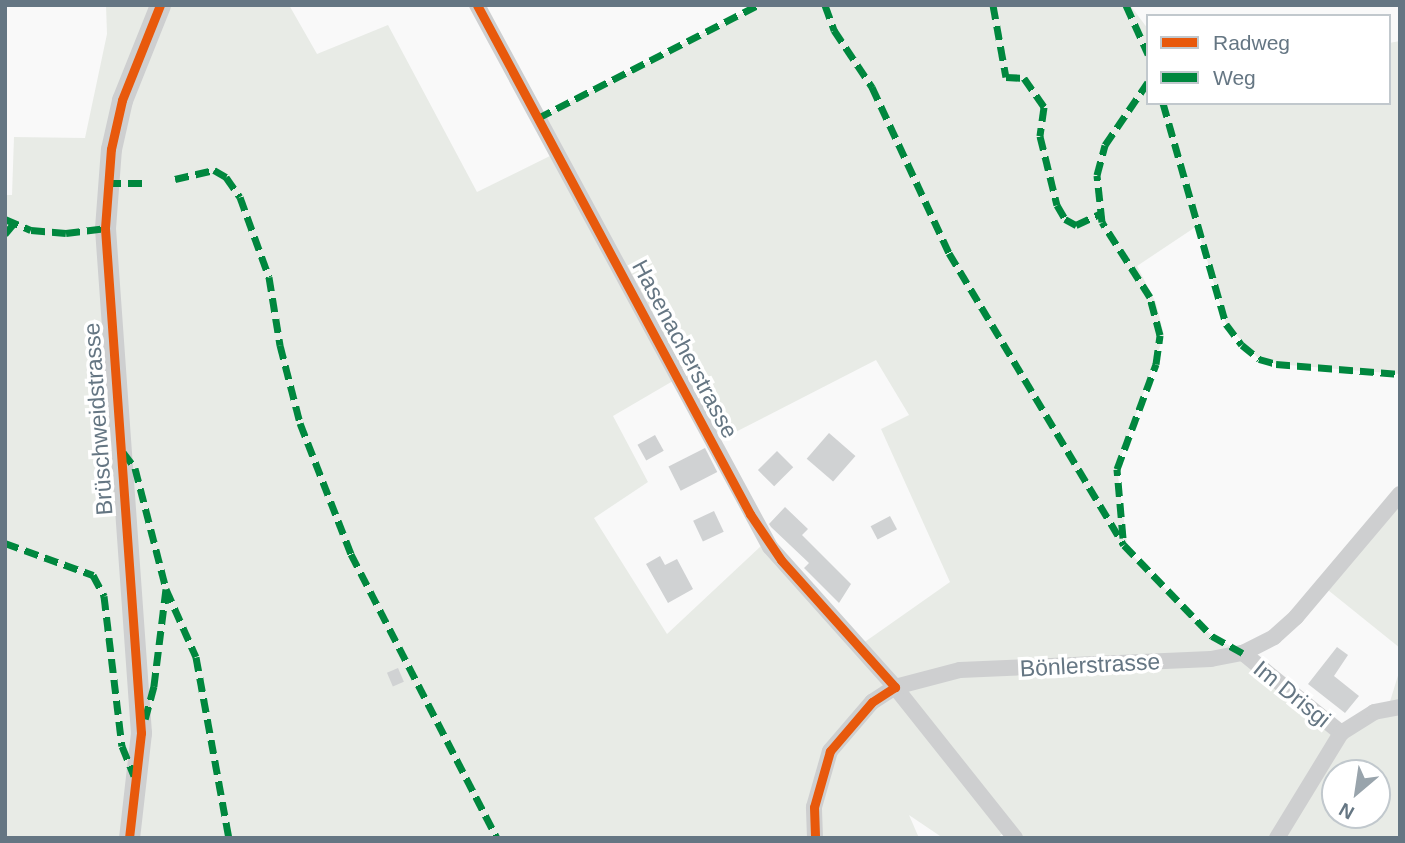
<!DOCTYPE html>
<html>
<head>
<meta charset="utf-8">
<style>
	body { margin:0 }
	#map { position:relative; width:1405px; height:843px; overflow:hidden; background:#f9f9f9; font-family:Helvetica,sans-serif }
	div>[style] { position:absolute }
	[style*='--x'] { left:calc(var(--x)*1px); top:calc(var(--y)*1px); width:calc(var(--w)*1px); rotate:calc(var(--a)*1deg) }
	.green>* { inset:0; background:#e8ebe6 }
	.building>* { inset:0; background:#d0d2d3; transform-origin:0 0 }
	.minor>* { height:16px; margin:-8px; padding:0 8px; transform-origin:8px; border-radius:8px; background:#cecfd0 }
	.tertiary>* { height:21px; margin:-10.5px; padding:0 10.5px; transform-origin:10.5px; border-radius:10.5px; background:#cecfd0 }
	.quiet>* { height:7px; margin-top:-3.5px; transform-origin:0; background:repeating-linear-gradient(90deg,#00873e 0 14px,transparent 0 21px) }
	.cycleway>* { height:9px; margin:-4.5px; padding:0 4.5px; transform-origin:4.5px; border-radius:4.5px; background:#e8590c }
	span { translate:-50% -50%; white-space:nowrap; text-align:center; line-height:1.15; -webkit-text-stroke:7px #fff; paint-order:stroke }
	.street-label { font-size:23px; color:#657683 }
	.frame { position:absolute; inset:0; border:7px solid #657683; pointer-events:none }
	.legend { position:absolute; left:1146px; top:14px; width:245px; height:91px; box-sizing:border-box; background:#fff; border:2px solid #c1c8cd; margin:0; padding:9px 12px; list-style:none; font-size:21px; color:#657683 }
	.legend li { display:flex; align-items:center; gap:14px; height:35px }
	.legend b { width:35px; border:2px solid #c1c8cd }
	.north { position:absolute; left:1321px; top:759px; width:70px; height:70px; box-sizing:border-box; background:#fff; border:2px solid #c1c8cd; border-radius:50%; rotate:209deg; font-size:19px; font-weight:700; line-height:28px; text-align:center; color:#657683 }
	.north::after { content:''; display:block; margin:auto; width:24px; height:32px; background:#99a4ac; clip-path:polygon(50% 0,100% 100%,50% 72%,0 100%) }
</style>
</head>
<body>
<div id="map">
	<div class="green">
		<i style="clip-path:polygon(evenodd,106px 5px,289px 5px,317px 54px,388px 25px,477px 192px,556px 153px,538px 118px,758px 5px,1130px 5px,1148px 29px,1148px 103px,1389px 103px,1389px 43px,1400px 41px,1400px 374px,1276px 364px,1259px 359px,1226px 324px,1197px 226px,1137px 266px,1156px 303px,1164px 335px,1117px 468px,1128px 551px,1212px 636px,1243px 653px,1341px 733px,1388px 708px,1400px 669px,1400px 838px,1015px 838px,1008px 829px,997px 838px,943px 838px,909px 815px,919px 838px,5px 838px,5px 195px,12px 195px,14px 137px,85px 138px,107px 34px,106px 5px,876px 360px,909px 415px,881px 429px,950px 582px,859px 646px,761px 546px,667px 634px,594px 518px,648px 482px,613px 416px,678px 378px,714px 443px,876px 360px,106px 5px,1335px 773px,1377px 773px,1377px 815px,1335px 815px,1335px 773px)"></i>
		<i style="clip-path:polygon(1400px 494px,1400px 648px,1323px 586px)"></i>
	</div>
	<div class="building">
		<i style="left:829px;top:433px;width:35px;height:34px;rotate:41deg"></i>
		<i style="left:655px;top:435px;width:18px;height:20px;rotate:61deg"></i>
		<i style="left:705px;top:448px;width:27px;height:41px;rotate:63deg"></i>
		<i style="left:777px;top:451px;width:23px;height:27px;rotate:45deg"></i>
		<i style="clip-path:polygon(785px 507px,808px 529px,802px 535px,851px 584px,839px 603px,804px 568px,809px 563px,771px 527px,769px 524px)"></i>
		<i style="left:714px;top:511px;width:23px;height:23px;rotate:65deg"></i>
		<i style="left:890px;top:516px;width:15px;height:22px;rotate:62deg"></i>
		<i style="clip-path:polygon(660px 556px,665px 565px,677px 559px,693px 589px,668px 603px,646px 564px)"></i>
		<i style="clip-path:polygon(1337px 647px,1348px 655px,1334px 676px,1359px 696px,1345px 713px,1308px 684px)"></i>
		<i style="left:398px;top:668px;width:15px;height:12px;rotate:67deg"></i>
	</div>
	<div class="minor">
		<i style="--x:477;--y:5;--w:616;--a:61.6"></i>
		<i style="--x:770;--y:547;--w:188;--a:48.2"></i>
		<i style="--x:895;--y:687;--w:193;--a:51.5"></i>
		<i style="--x:1243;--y:653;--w:127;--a:39.2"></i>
		<i style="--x:815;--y:838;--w:31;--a:-92"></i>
		<i style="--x:814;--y:807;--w:58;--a:-74.1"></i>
		<i style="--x:830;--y:751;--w:65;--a:-49.4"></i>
		<i style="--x:872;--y:702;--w:27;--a:-33"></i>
		<i style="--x:895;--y:687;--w:67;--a:-14.7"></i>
		<i style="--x:960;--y:670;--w:251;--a:-2.5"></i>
		<i style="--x:1211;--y:659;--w:33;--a:-11"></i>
		<i style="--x:1243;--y:653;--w:35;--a:-27"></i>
		<i style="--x:1274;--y:637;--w:30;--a:-42"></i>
		<i style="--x:1296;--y:617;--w:161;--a:-49.8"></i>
		<i style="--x:1277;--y:838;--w:123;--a:-58.6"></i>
		<i style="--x:1341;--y:733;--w:39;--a:-32"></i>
		<i style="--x:1374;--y:712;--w:26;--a:-11"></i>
	</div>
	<div class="tertiary">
		<i style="--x:129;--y:838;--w:106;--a:-83.5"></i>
		<i style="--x:141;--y:733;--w:506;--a:-94.08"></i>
		<i style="--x:105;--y:228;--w:79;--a:-85.7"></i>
		<i style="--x:111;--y:149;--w:50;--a:-77.3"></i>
		<i style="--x:122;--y:100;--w:102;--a:-68.2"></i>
	</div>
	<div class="quiet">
		<i style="--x:825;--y:5;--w:27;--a:70"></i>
		<i style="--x:834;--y:30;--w:69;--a:56.3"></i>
		<i style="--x:872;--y:87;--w:183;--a:65.1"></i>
		<i style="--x:949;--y:253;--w:340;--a:59.1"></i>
		<i style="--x:1124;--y:545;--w:127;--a:46"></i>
		<i style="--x:1212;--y:636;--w:35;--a:29"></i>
		<i style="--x:993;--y:5;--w:73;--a:79.8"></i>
		<i style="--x:1006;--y:77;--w:18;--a:3"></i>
		<i style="--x:1024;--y:78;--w:35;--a:55"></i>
		<i style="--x:1044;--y:107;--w:29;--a:98"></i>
		<i style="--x:1040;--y:136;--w:71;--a:76.2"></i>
		<i style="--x:1057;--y:205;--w:16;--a:60"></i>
		<i style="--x:1065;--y:219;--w:13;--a:29"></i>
		<i style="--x:1076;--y:225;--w:26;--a:-25"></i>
		<i style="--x:1126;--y:5;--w:54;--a:65.8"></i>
		<i style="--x:1163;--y:103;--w:230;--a:74.1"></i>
		<i style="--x:1226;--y:324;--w:26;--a:53"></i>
		<i style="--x:1242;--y:345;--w:22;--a:39"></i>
		<i style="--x:1259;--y:359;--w:18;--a:16"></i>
		<i style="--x:1276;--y:364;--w:124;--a:4.6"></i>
		<i style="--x:538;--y:118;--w:247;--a:-27.2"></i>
		<i style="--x:175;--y:179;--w:40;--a:-13"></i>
		<i style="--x:214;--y:170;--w:14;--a:30"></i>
		<i style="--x:226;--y:177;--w:24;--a:55"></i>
		<i style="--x:240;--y:197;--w:85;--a:70.1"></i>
		<i style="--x:269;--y:277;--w:69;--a:80.8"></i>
		<i style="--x:280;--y:345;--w:81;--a:75.6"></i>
		<i style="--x:300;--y:423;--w:141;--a:68.7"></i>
		<i style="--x:351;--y:554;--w:319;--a:62.8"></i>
		<i style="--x:107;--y:183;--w:37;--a:0"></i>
		<i style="--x:5;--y:219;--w:28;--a:23"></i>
		<i style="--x:31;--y:230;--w:35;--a:5"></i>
		<i style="--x:66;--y:233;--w:39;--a:-7"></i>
		<i style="--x:5;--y:234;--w:16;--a:-50"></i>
		<i style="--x:123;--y:452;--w:20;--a:53"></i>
		<i style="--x:135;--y:468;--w:125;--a:75.6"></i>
		<i style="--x:166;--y:589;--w:98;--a:97.1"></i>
		<i style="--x:154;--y:686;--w:34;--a:105"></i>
		<i style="--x:1123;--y:538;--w:69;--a:-95"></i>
		<i style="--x:1117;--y:469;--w:112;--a:-69.6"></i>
		<i style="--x:1156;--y:364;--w:29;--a:-82"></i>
		<i style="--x:1160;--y:335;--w:39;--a:-105"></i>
		<i style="--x:1150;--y:297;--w:89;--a:-122.6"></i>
		<i style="--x:1102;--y:222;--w:47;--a:-96.1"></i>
		<i style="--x:1097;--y:175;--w:31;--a:-75"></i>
		<i style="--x:1105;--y:145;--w:76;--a:-55.7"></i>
		<i style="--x:5;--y:543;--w:94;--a:20"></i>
		<i style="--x:93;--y:575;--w:24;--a:62"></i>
		<i style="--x:104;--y:596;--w:151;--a:83.2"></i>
		<i style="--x:122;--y:746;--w:32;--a:68"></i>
		<i style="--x:166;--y:589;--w:74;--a:66.2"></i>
		<i style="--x:196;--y:657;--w:184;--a:79.7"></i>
	</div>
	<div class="cycleway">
		<i style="--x:477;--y:5;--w:578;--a:61.79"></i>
		<i style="--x:750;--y:514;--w:55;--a:56"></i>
		<i style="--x:781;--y:560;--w:171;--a:48.1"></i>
		<i style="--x:895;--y:687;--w:27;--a:147"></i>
		<i style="--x:872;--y:702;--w:65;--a:130.6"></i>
		<i style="--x:830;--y:751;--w:58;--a:105.9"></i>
		<i style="--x:814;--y:807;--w:31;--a:88"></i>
		<i style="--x:129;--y:838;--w:106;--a:-83.5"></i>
		<i style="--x:141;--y:733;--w:506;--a:-94.08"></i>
		<i style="--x:105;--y:228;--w:79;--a:-85.7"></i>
		<i style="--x:111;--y:149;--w:50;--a:-77.3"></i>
		<i style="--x:122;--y:100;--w:102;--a:-68.2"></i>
	</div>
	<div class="street-label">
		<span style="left:685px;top:349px;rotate:62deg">Hasenacherstrasse</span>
		<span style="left:98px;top:419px;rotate:-94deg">Brüschweidstrasse</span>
		<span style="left:1090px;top:665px;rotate:-3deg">Bönlerstrasse</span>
		<span style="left:1292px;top:694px;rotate:39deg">Im Drisgi</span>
	</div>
	<div class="frame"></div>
	<ul class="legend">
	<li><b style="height:9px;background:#e8590c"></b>Radweg</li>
	<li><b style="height:9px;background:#00873e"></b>Weg</li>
	</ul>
	<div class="north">N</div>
</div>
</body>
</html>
